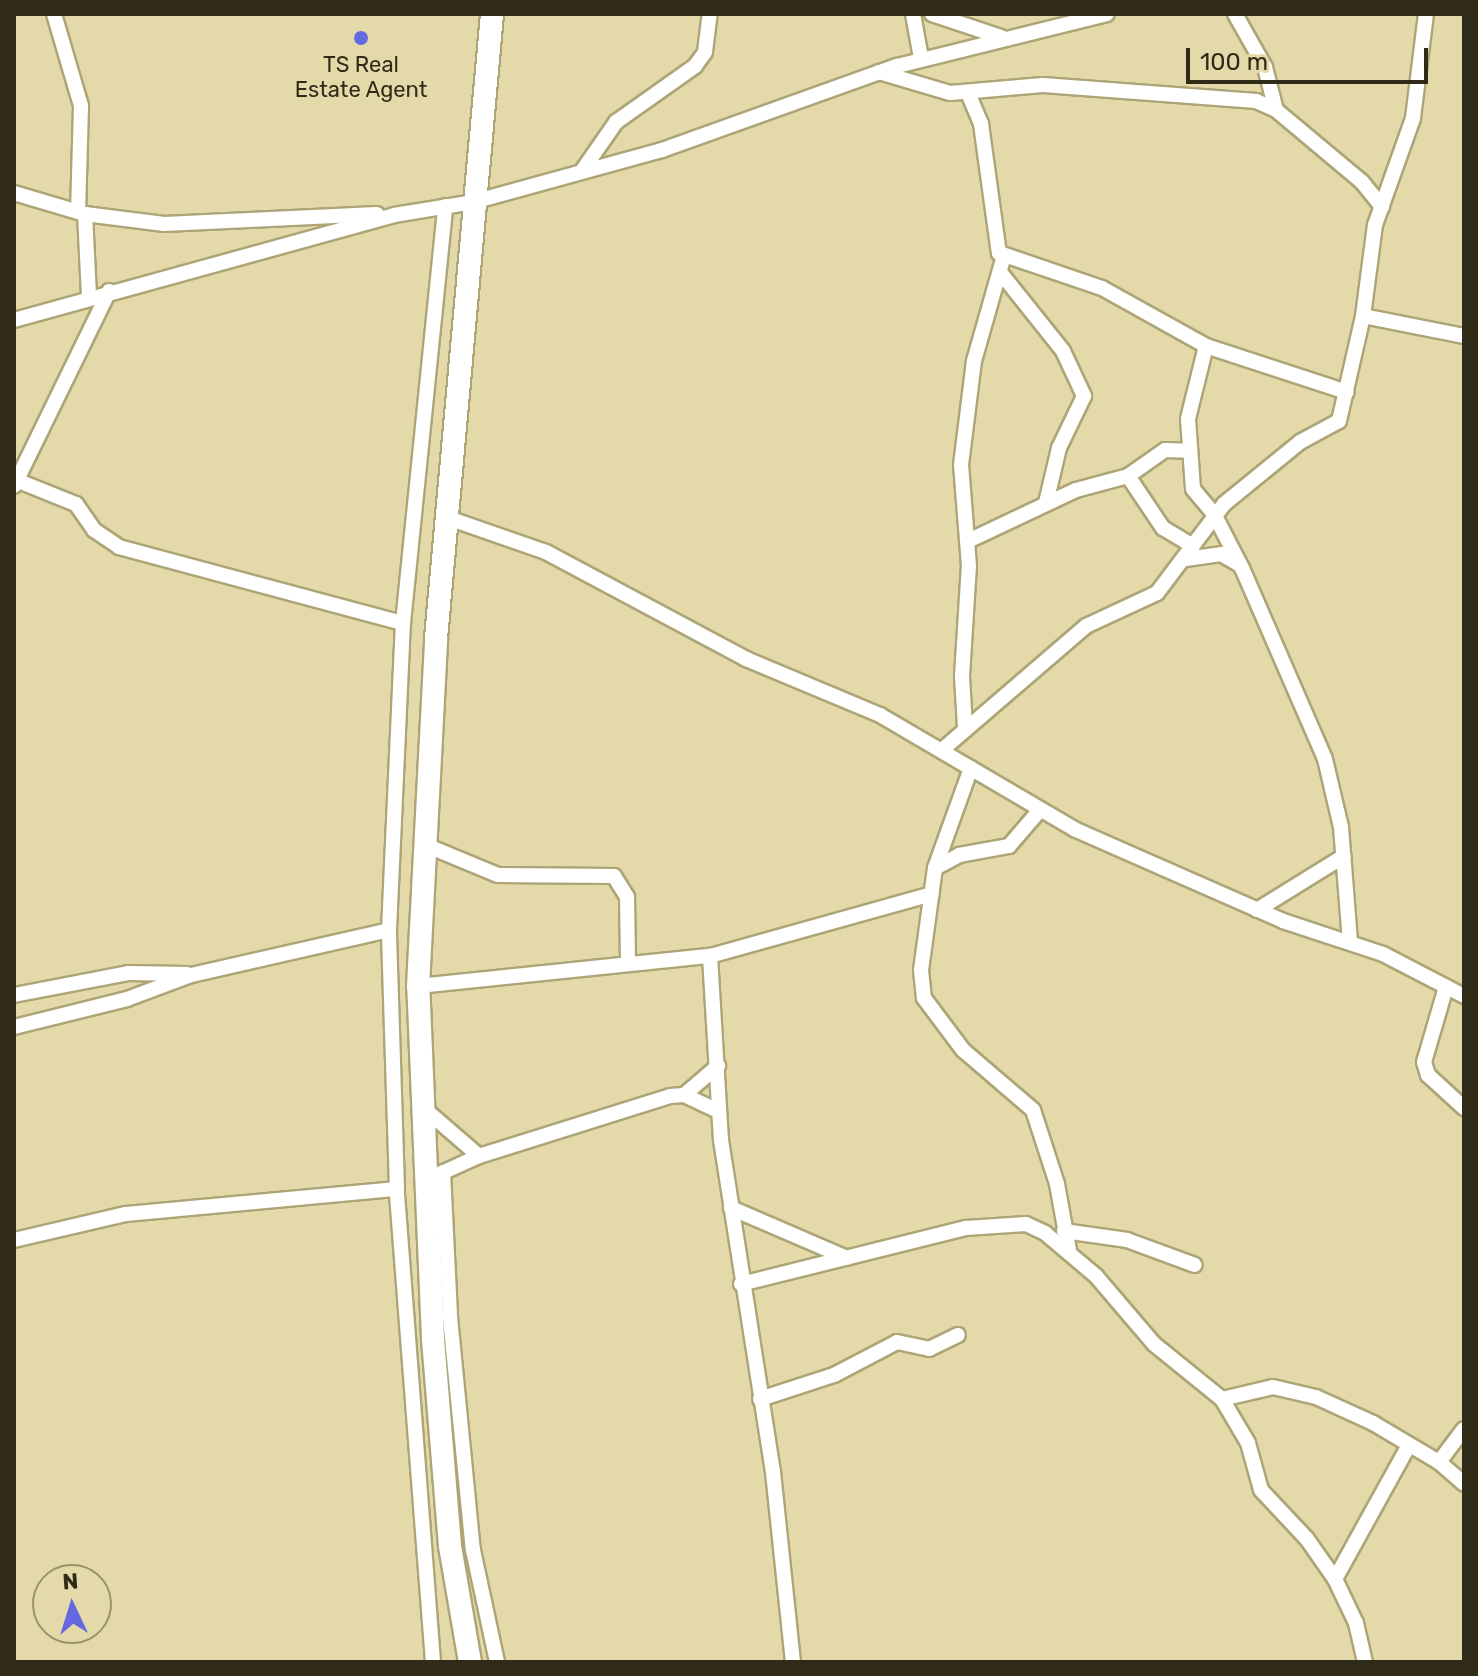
<!DOCTYPE html>
<html>
<head>
<meta charset="utf-8">
<style>
	body { margin:0 }
	#map { position:relative; width:1478px; height:1676px; overflow:hidden; background:#e3d9a9; font-family:Rubik,sans-serif }
	div>[style] { position:absolute }
	[style*='--x'] { left:calc(var(--x)*1px); top:calc(var(--y)*1px); width:calc(var(--w)*1px); rotate:calc(var(--a)*1deg) }
	.roads { filter:drop-shadow(2px 0 #aea577) drop-shadow(-2px 0 #aea577) drop-shadow(0 2px #aea577) drop-shadow(0 -2px #aea577) }
	.minor>* { height:14px; margin:-7px; padding:0 7px; transform-origin:7px; border-radius:7px; background:#fff }
	.primary>* { height:22px; margin:-11px; padding:0 11px; transform-origin:11px; border-radius:11px; background:#fff }
	.dots>* { width:22px; height:22px; translate:-50% -50%; box-sizing:border-box; border:4px solid #e3d9a9; border-radius:50% }
	span { translate:-50% -50%; white-space:nowrap; text-align:center; line-height:1.15; -webkit-text-stroke:6px #e3d9a9; paint-order:stroke }
	.poi-label { font-size:22px; color:#2f2b18 }
	.frame { position:absolute; inset:0; border:16px solid #2f2b18; pointer-events:none }
	.north { position:absolute; left:32px; top:1564px; width:80px; height:80px; box-sizing:border-box; background:#e3d9a9; border:2px solid #9b936f; border-radius:50%; rotate:356deg; font-size:22px; font-weight:700; line-height:32px; text-align:center; color:#2f2b18 }
	.north::after { content:''; display:block; margin:auto; width:28px; height:36px; background:#6468e1; clip-path:polygon(50% 0,100% 100%,50% 72%,0 100%) }
	.scale { position:absolute; left:1186px; top:48px; width:242px; height:36px; box-sizing:border-box; border:4px solid #2f2b18; border-top:0; padding-left:10px; font-size:24px; line-height:28px; white-space:nowrap; color:#2f2b18; -webkit-text-stroke:6px #e3d9a9; paint-order:stroke }
</style>
</head>
<body>
<div id="map">
	<div class="roads">
		<div class="minor">
			<i style="--x:54;--y:14;--w:96;--a:73.6"></i>
			<i style="--x:81;--y:106;--w:106;--a:91.6"></i>
			<i style="--x:913;--y:14;--w:45;--a:79.7"></i>
			<i style="--x:932;--y:14;--w:73;--a:18.4"></i>
			<i style="--x:1235;--y:14;--w:61;--a:60.5"></i>
			<i style="--x:1265;--y:67;--w:44;--a:75.7"></i>
			<i style="--x:879;--y:72;--w:74;--a:16.5"></i>
			<i style="--x:950;--y:93;--w:93;--a:-4.9"></i>
			<i style="--x:1043;--y:85;--w:214;--a:4.3"></i>
			<i style="--x:1256;--y:101;--w:22;--a:24"></i>
			<i style="--x:1276;--y:110;--w:112;--a:39.9"></i>
			<i style="--x:1362;--y:182;--w:32;--a:51"></i>
			<i style="--x:968;--y:93;--w:34;--a:67"></i>
			<i style="--x:981;--y:124;--w:130;--a:82.1"></i>
			<i style="--x:999;--y:253;--w:109;--a:18.8"></i>
			<i style="--x:1102;--y:288;--w:119;--a:29.1"></i>
			<i style="--x:1206;--y:346;--w:148;--a:18.1"></i>
			<i style="--x:582;--y:171;--w:60;--a:-55.2"></i>
			<i style="--x:616;--y:122;--w:97;--a:-35.3"></i>
			<i style="--x:695;--y:66;--w:17;--a:-54"></i>
			<i style="--x:705;--y:52;--w:38;--a:-83"></i>
			<i style="--x:14;--y:193;--w:74;--a:16.5"></i>
			<i style="--x:85;--y:214;--w:80;--a:7.2"></i>
			<i style="--x:164;--y:224;--w:213;--a:-2.7"></i>
			<i style="--x:85;--y:214;--w:82;--a:87.2"></i>
			<i style="--x:1000;--y:272;--w:101;--a:51.4"></i>
			<i style="--x:1063;--y:351;--w:50;--a:65"></i>
			<i style="--x:1084;--y:396;--w:58;--a:115.7"></i>
			<i style="--x:1059;--y:448;--w:57;--a:103.3"></i>
			<i style="--x:1363;--y:316;--w:103;--a:11.2"></i>
			<i style="--x:14;--y:320;--w:394;--a:-15.4"></i>
			<i style="--x:394;--y:215;--w:80;--a:-9.3"></i>
			<i style="--x:473;--y:202;--w:196;--a:-15.4"></i>
			<i style="--x:662;--y:150;--w:250;--a:-19.7"></i>
			<i style="--x:897;--y:66;--w:216;--a:-13.9"></i>
			<i style="--x:1206;--y:346;--w:75;--a:103.9"></i>
			<i style="--x:1188;--y:419;--w:70;--a:85.9"></i>
			<i style="--x:1193;--y:489;--w:33;--a:50"></i>
			<i style="--x:1214;--y:514;--w:61;--a:62.6"></i>
			<i style="--x:1242;--y:568;--w:208;--a:66.5"></i>
			<i style="--x:1325;--y:759;--w:70;--a:76.8"></i>
			<i style="--x:1341;--y:827;--w:114;--a:85.5"></i>
			<i style="--x:1128;--y:476;--w:63;--a:56.1"></i>
			<i style="--x:1163;--y:528;--w:35;--a:31"></i>
			<i style="--x:16;--y:480;--w:65;--a:21.8"></i>
			<i style="--x:76;--y:504;--w:32;--a:55"></i>
			<i style="--x:94;--y:530;--w:30;--a:34"></i>
			<i style="--x:119;--y:547;--w:294;--a:15"></i>
			<i style="--x:14;--y:486;--w:217;--a:-64"></i>
			<i style="--x:445;--y:517;--w:107;--a:19.1"></i>
			<i style="--x:546;--y:552;--w:227;--a:28.1"></i>
			<i style="--x:746;--y:659;--w:145;--a:22.7"></i>
			<i style="--x:880;--y:715;--w:227;--a:30.4"></i>
			<i style="--x:1076;--y:830;--w:226;--a:23.7"></i>
			<i style="--x:1283;--y:921;--w:105;--a:18.3"></i>
			<i style="--x:1383;--y:954;--w:91;--a:27.4"></i>
			<i style="--x:968;--y:541;--w:119;--a:-25.3"></i>
			<i style="--x:1076;--y:490;--w:54;--a:-15.1"></i>
			<i style="--x:1128;--y:476;--w:45;--a:-35.1"></i>
			<i style="--x:1165;--y:450;--w:23;--a:2"></i>
			<i style="--x:1186;--y:559;--w:35;--a:-8"></i>
			<i style="--x:1221;--y:554;--w:20;--a:30"></i>
			<i style="--x:965;--y:727;--w:51;--a:-93.4"></i>
			<i style="--x:962;--y:676;--w:110;--a:-86.4"></i>
			<i style="--x:969;--y:566;--w:101;--a:-94.5"></i>
			<i style="--x:961;--y:465;--w:105;--a:-82.9"></i>
			<i style="--x:974;--y:361;--w:109;--a:-74.1"></i>
			<i style="--x:942;--y:750;--w:190;--a:-40.7"></i>
			<i style="--x:1086;--y:626;--w:78;--a:-24.9"></i>
			<i style="--x:1157;--y:593;--w:111;--a:-53"></i>
			<i style="--x:1224;--y:504;--w:98;--a:-39.2"></i>
			<i style="--x:1300;--y:442;--w:44;--a:-28.3"></i>
			<i style="--x:1339;--y:421;--w:108;--a:-77.1"></i>
			<i style="--x:1363;--y:316;--w:92;--a:-82.5"></i>
			<i style="--x:1375;--y:225;--w:114;--a:-70.4"></i>
			<i style="--x:1413;--y:118;--w:105;--a:-82.9"></i>
			<i style="--x:971;--y:768;--w:106;--a:109.8"></i>
			<i style="--x:935;--y:868;--w:103;--a:97.8"></i>
			<i style="--x:921;--y:970;--w:28;--a:84"></i>
			<i style="--x:924;--y:998;--w:65;--a:53.1"></i>
			<i style="--x:963;--y:1050;--w:92;--a:40.6"></i>
			<i style="--x:1033;--y:1110;--w:78;--a:72"></i>
			<i style="--x:1057;--y:1184;--w:67;--a:79.7"></i>
			<i style="--x:423;--y:844;--w:81;--a:22.5"></i>
			<i style="--x:498;--y:875;--w:116;--a:0.5"></i>
			<i style="--x:614;--y:876;--w:25;--a:58"></i>
			<i style="--x:627;--y:897;--w:66;--a:89.1"></i>
			<i style="--x:935;--y:868;--w:27;--a:-28"></i>
			<i style="--x:959;--y:855;--w:51;--a:-10.2"></i>
			<i style="--x:1009;--y:846;--w:46;--a:-49.4"></i>
			<i style="--x:1257;--y:910;--w:102;--a:-31.8"></i>
			<i style="--x:710;--y:956;--w:184;--a:86.6"></i>
			<i style="--x:721;--y:1140;--w:336;--a:81.1"></i>
			<i style="--x:773;--y:1472;--w:191;--a:84"></i>
			<i style="--x:418;--y:986;--w:294;--a:-5.9"></i>
			<i style="--x:710;--y:956;--w:230;--a:-15.6"></i>
			<i style="--x:1446;--y:987;--w:78;--a:106.3"></i>
			<i style="--x:1424;--y:1062;--w:14;--a:73"></i>
			<i style="--x:1428;--y:1075;--w:49;--a:42.5"></i>
			<i style="--x:14;--y:995;--w:116;--a:-10.9"></i>
			<i style="--x:128;--y:973;--w:59;--a:1"></i>
			<i style="--x:14;--y:1027;--w:116;--a:-13.9"></i>
			<i style="--x:127;--y:999;--w:68;--a:-20.6"></i>
			<i style="--x:191;--y:975;--w:203;--a:-12.8"></i>
			<i style="--x:684;--y:1095;--w:45;--a:-40.5"></i>
			<i style="--x:420;--y:1105;--w:78;--a:40.8"></i>
			<i style="--x:443;--y:1172;--w:145;--a:87.2"></i>
			<i style="--x:450;--y:1317;--w:234;--a:84.4"></i>
			<i style="--x:473;--y:1550;--w:115;--a:77.9"></i>
			<i style="--x:435;--y:1176;--w:48;--a:-24.4"></i>
			<i style="--x:479;--y:1156;--w:200;--a:-17.4"></i>
			<i style="--x:670;--y:1096;--w:14;--a:-4"></i>
			<i style="--x:684;--y:1095;--w:38;--a:25"></i>
			<i style="--x:731;--y:1208;--w:126;--a:23.3"></i>
			<i style="--x:1064;--y:1231;--w:64;--a:8.1"></i>
			<i style="--x:1127;--y:1240;--w:72;--a:20.2"></i>
			<i style="--x:14;--y:1240;--w:115;--a:-13.1"></i>
			<i style="--x:126;--y:1214;--w:272;--a:-5.3"></i>
			<i style="--x:741;--y:1284;--w:232;--a:-14"></i>
			<i style="--x:966;--y:1228;--w:60;--a:-3.8"></i>
			<i style="--x:1026;--y:1224;--w:21;--a:25"></i>
			<i style="--x:1045;--y:1233;--w:67;--a:40.1"></i>
			<i style="--x:1096;--y:1276;--w:89;--a:49.5"></i>
			<i style="--x:1154;--y:1344;--w:87;--a:39"></i>
			<i style="--x:1222;--y:1399;--w:51;--a:59.4"></i>
			<i style="--x:1248;--y:1443;--w:49;--a:74.5"></i>
			<i style="--x:1261;--y:1490;--w:67;--a:46.8"></i>
			<i style="--x:1307;--y:1539;--w:49;--a:55"></i>
			<i style="--x:1335;--y:1579;--w:49;--a:64.5"></i>
			<i style="--x:1356;--y:1623;--w:40;--a:77"></i>
			<i style="--x:760;--y:1399;--w:78;--a:-18"></i>
			<i style="--x:834;--y:1375;--w:71;--a:-27.6"></i>
			<i style="--x:897;--y:1342;--w:33;--a:12"></i>
			<i style="--x:929;--y:1349;--w:32;--a:-26"></i>
			<i style="--x:1222;--y:1399;--w:52;--a:-13.2"></i>
			<i style="--x:1273;--y:1387;--w:44;--a:13.1"></i>
			<i style="--x:1316;--y:1397;--w:63;--a:24.5"></i>
			<i style="--x:1373;--y:1423;--w:77;--a:30.6"></i>
			<i style="--x:1439;--y:1462;--w:33;--a:41"></i>
			<i style="--x:1439;--y:1462;--w:41;--a:-52.9"></i>
			<i style="--x:1335;--y:1579;--w:151;--a:-61.1"></i>
			<i style="--x:433;--y:1662;--w:474;--a:-94.4"></i>
			<i style="--x:397;--y:1189;--w:259;--a:-91.8"></i>
			<i style="--x:389;--y:930;--w:307;--a:-87.4"></i>
			<i style="--x:403;--y:623;--w:419;--a:-84.2"></i>
		</div>
		<div class="primary">
			<i style="--x:470;--y:1662;--w:118;--a:-99.8"></i>
			<i style="--x:450;--y:1546;--w:209;--a:-94.7"></i>
			<i style="--x:433;--y:1338;--w:352;--a:-92.4"></i>
			<i style="--x:418;--y:986;--w:348;--a:-87"></i>
			<i style="--x:436;--y:638;--w:627;--a:-84.87"></i>
		</div>
	</div>
	<div class="dots">
		<i style="left:361px;top:38px;background:#6468e1"></i>
	</div>
	<div class="poi-label">
		<span style="left:361px;top:77px">TS Real<br>Estate Agent</span>
	</div>
	<div class="frame"></div>
	<div class="north">N</div>
	<div class="scale">100 m</div>
</div>
</body>
</html>
